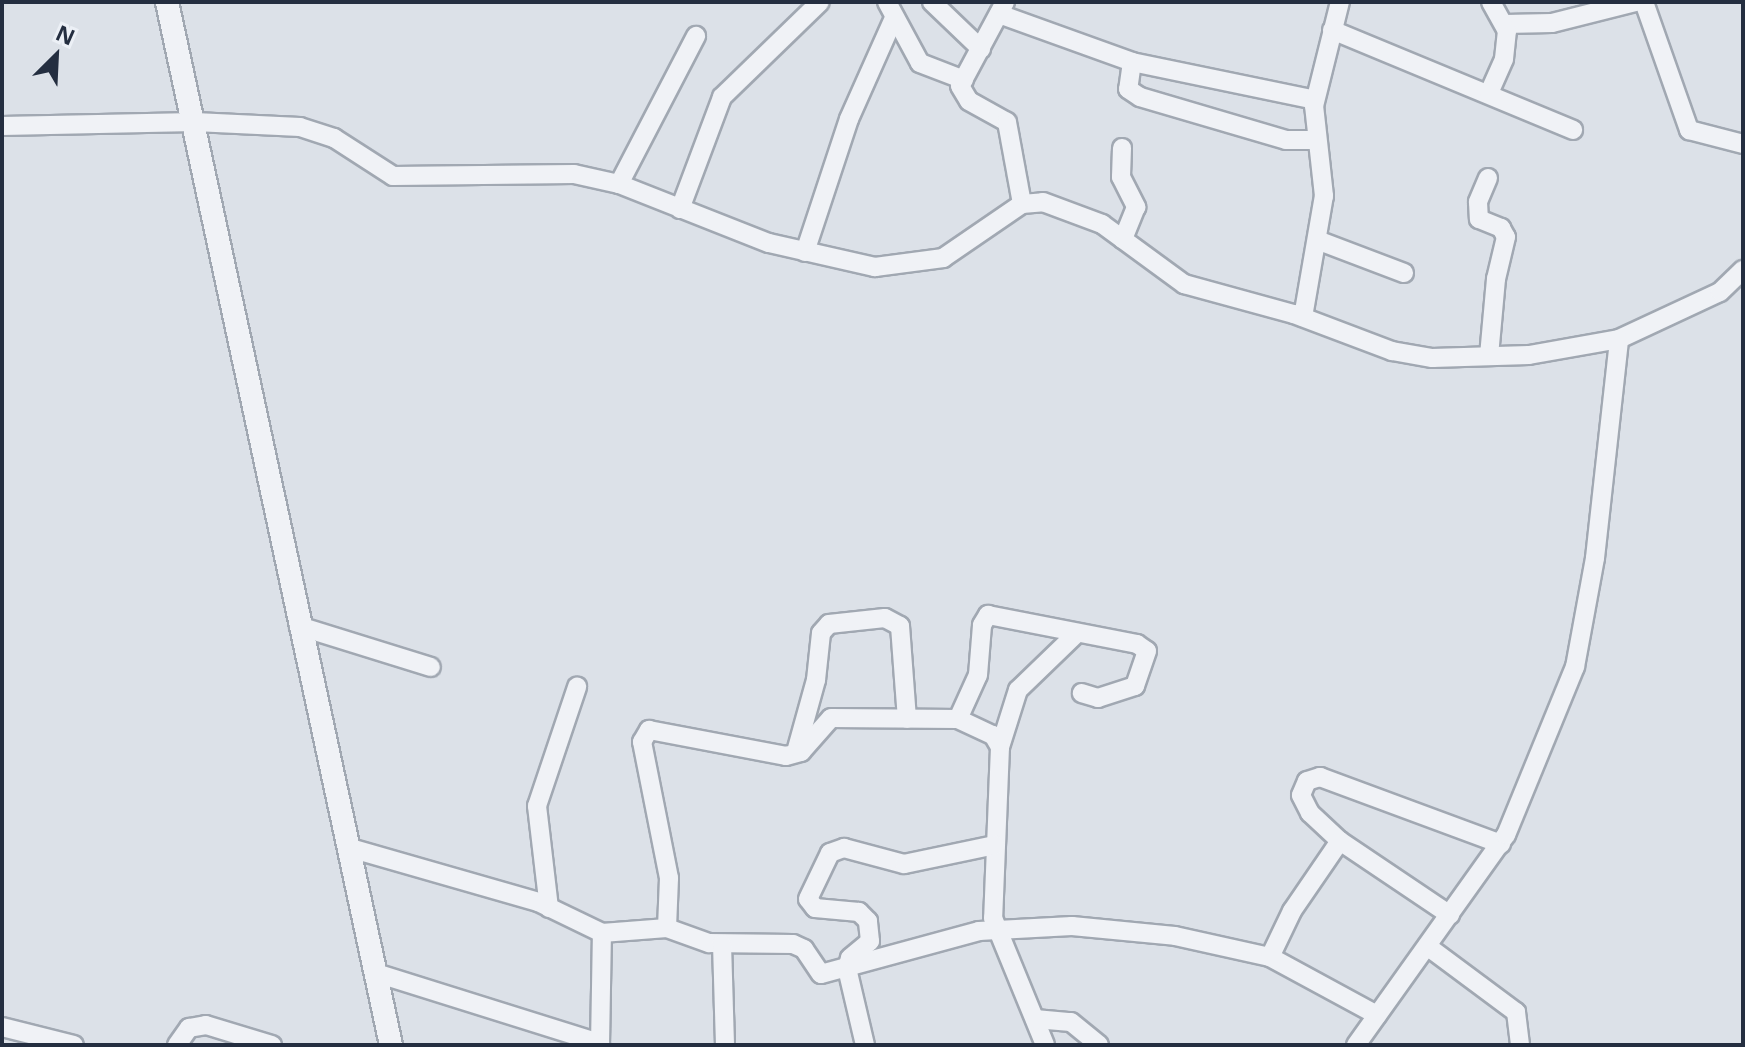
<!DOCTYPE html>
<html>
<head>
<meta charset="utf-8">
<style>
	body { margin:0 }
	#map { position:relative; width:1745px; height:1047px; overflow:hidden; background:#dce1e8; font-family:"Noto Sans",sans-serif }
	div>[style] { position:absolute }
	[style*='--x'] { left:calc(var(--x)*1px); top:calc(var(--y)*1px); width:calc(var(--w)*1px); rotate:calc(var(--a)*1deg) }
	.roads { filter:drop-shadow(2px 0 #a1a8b2) drop-shadow(-2px 0 #a1a8b2) drop-shadow(0 2px #a1a8b2) drop-shadow(0 -2px #a1a8b2) }
	.minor>* { height:18px; margin:-9px; padding:0 9px; transform-origin:9px; border-radius:9px; background:#f0f2f6 }
	.tertiary>* { height:22px; margin:-11px; padding:0 11px; transform-origin:11px; border-radius:11px; background:#f0f2f6 }
	span { translate:-50% -50%; white-space:nowrap; text-align:center; line-height:1.15; -webkit-text-stroke:6px #ecf0f6; paint-order:stroke }
	.frame { position:absolute; inset:0; border:4px solid #242e40; pointer-events:none }
	.north { position:absolute; left:16px; top:16px; width:80px; height:80px; -webkit-text-stroke:6px #ecf0f6; paint-order:stroke; rotate:24deg; font-size:22px; font-weight:700; line-height:32px; text-align:center; color:#242e40 }
	.north::after { content:''; display:block; margin:auto; width:28px; height:36px; background:#242e40; clip-path:polygon(50% 0,100% 100%,50% 72%,0 100%) }
</style>
</head>
<body>
<div id="map">
	<div class="roads">
		<div class="minor">
			<i style="--x:887;--y:2;--w:69;--a:61.6"></i>
			<i style="--x:920;--y:63;--w:47;--a:21.1"></i>
			<i style="--x:932;--y:2;--w:68;--a:43.8"></i>
			<i style="--x:1005;--y:2;--w:95;--a:118.2"></i>
			<i style="--x:960;--y:86;--w:17;--a:59"></i>
			<i style="--x:969;--y:101;--w:43;--a:28.9"></i>
			<i style="--x:1007;--y:122;--w:83;--a:79.6"></i>
			<i style="--x:1644;--y:2;--w:136;--a:70.6"></i>
			<i style="--x:1689;--y:130;--w:56;--a:14.5"></i>
			<i style="--x:999;--y:14;--w:141;--a:19.8"></i>
			<i style="--x:1132;--y:62;--w:187;--a:11.7"></i>
			<i style="--x:1505;--y:24;--w:47;--a:-1.2"></i>
			<i style="--x:1552;--y:23;--w:86;--a:-14.2"></i>
			<i style="--x:1332;--y:30;--w:261;--a:22.5"></i>
			<i style="--x:1132;--y:62;--w:27;--a:98"></i>
			<i style="--x:1128;--y:89;--w:14;--a:34"></i>
			<i style="--x:1140;--y:97;--w:152;--a:16.4"></i>
			<i style="--x:1286;--y:140;--w:30;--a:0"></i>
			<i style="--x:1489;--y:93;--w:37;--a:-66"></i>
			<i style="--x:1504;--y:59;--w:28;--a:-84"></i>
			<i style="--x:1507;--y:31;--w:33;--a:-119"></i>
			<i style="--x:2;--y:126;--w:193;--a:-1.2"></i>
			<i style="--x:195;--y:122;--w:105;--a:2.7"></i>
			<i style="--x:300;--y:127;--w:36;--a:18"></i>
			<i style="--x:334;--y:138;--w:70;--a:32.8"></i>
			<i style="--x:393;--y:176;--w:181;--a:-0.6"></i>
			<i style="--x:574;--y:174;--w:46;--a:12.5"></i>
			<i style="--x:619;--y:184;--w:161;--a:21.5"></i>
			<i style="--x:769;--y:243;--w:109;--a:12.8"></i>
			<i style="--x:875;--y:267;--w:69;--a:-7.5"></i>
			<i style="--x:943;--y:258;--w:96;--a:-34.4"></i>
			<i style="--x:1022;--y:204;--w:21;--a:-5"></i>
			<i style="--x:1043;--y:202;--w:63;--a:20.4"></i>
			<i style="--x:1102;--y:224;--w:102;--a:36.2"></i>
			<i style="--x:1184;--y:284;--w:114;--a:15.3"></i>
			<i style="--x:1294;--y:314;--w:105;--a:20.7"></i>
			<i style="--x:1392;--y:351;--w:41;--a:9.9"></i>
			<i style="--x:1432;--y:358;--w:97;--a:-1.8"></i>
			<i style="--x:1529;--y:355;--w:91;--a:-10.1"></i>
			<i style="--x:1619;--y:339;--w:111;--a:-25"></i>
			<i style="--x:1720;--y:292;--w:32;--a:-44"></i>
			<i style="--x:1122;--y:148;--w:29;--a:92"></i>
			<i style="--x:1121;--y:177;--w:34;--a:63"></i>
			<i style="--x:1136;--y:207;--w:35;--a:112"></i>
			<i style="--x:1488;--y:178;--w:26;--a:113"></i>
			<i style="--x:1478;--y:202;--w:17;--a:87"></i>
			<i style="--x:1479;--y:219;--w:24;--a:22"></i>
			<i style="--x:1501;--y:228;--w:10;--a:61"></i>
			<i style="--x:1506;--y:237;--w:43;--a:103.4"></i>
			<i style="--x:1496;--y:279;--w:77;--a:95.2"></i>
			<i style="--x:619;--y:184;--w:167;--a:-62.5"></i>
			<i style="--x:680;--y:209;--w:120;--a:-69.4"></i>
			<i style="--x:722;--y:97;--w:136;--a:-44.1"></i>
			<i style="--x:1317;--y:240;--w:93;--a:20.8"></i>
			<i style="--x:805;--y:252;--w:140;--a:-71.7"></i>
			<i style="--x:849;--y:119;--w:108;--a:-66"></i>
			<i style="--x:1303;--y:317;--w:123;--a:-80.2"></i>
			<i style="--x:1324;--y:196;--w:91;--a:-96.3"></i>
			<i style="--x:1314;--y:106;--w:107;--a:-76"></i>
			<i style="--x:299;--y:626;--w:138;--a:17.3"></i>
			<i style="--x:958;--y:719;--w:48;--a:-65.6"></i>
			<i style="--x:978;--y:675;--w:50;--a:-85.4"></i>
			<i style="--x:982;--y:625;--w:12;--a:-59"></i>
			<i style="--x:988;--y:615;--w:152;--a:11"></i>
			<i style="--x:1137;--y:644;--w:12;--a:35"></i>
			<i style="--x:1147;--y:651;--w:37;--a:109"></i>
			<i style="--x:1135;--y:686;--w:39;--a:162"></i>
			<i style="--x:1098;--y:698;--w:17;--a:-163"></i>
			<i style="--x:1000;--y:747;--w:60;--a:-72.5"></i>
			<i style="--x:1018;--y:690;--w:81;--a:-44"></i>
			<i style="--x:796;--y:752;--w:75;--a:-74.5"></i>
			<i style="--x:816;--y:680;--w:47;--a:-83.9"></i>
			<i style="--x:821;--y:633;--w:12;--a:-48"></i>
			<i style="--x:829;--y:624;--w:56;--a:-6.1"></i>
			<i style="--x:885;--y:618;--w:17;--a:28"></i>
			<i style="--x:900;--y:626;--w:93;--a:85.7"></i>
			<i style="--x:350;--y:848;--w:196;--a:16"></i>
			<i style="--x:538;--y:902;--w:71;--a:25.8"></i>
			<i style="--x:602;--y:933;--w:65;--a:-4.4"></i>
			<i style="--x:667;--y:928;--w:45;--a:19.7"></i>
			<i style="--x:709;--y:943;--w:84;--a:0.7"></i>
			<i style="--x:793;--y:944;--w:12;--a:24"></i>
			<i style="--x:804;--y:949;--w:30;--a:56"></i>
			<i style="--x:821;--y:974;--w:164;--a:-15.2"></i>
			<i style="--x:979;--y:931;--w:93;--a:-3.1"></i>
			<i style="--x:1072;--y:926;--w:103;--a:5.5"></i>
			<i style="--x:1175;--y:936;--w:97;--a:12.5"></i>
			<i style="--x:1270;--y:957;--w:122;--a:28.5"></i>
			<i style="--x:549;--y:908;--w:103;--a:-96.7"></i>
			<i style="--x:537;--y:806;--w:126;--a:-71.4"></i>
			<i style="--x:1450;--y:915;--w:133;--a:-146.1"></i>
			<i style="--x:1340;--y:841;--w:41;--a:-137"></i>
			<i style="--x:1310;--y:813;--w:20;--a:-117"></i>
			<i style="--x:1301;--y:795;--w:15;--a:-67"></i>
			<i style="--x:1307;--y:781;--w:14;--a:-17"></i>
			<i style="--x:1320;--y:777;--w:193;--a:20.3"></i>
			<i style="--x:667;--y:928;--w:50;--a:-87.7"></i>
			<i style="--x:669;--y:878;--w:139;--a:-101.2"></i>
			<i style="--x:642;--y:742;--w:14;--a:-60"></i>
			<i style="--x:649;--y:730;--w:139;--a:10.7"></i>
			<i style="--x:786;--y:756;--w:16;--a:-15"></i>
			<i style="--x:801;--y:752;--w:45;--a:-48.6"></i>
			<i style="--x:831;--y:718;--w:127;--a:0.5"></i>
			<i style="--x:958;--y:719;--w:38;--a:25"></i>
			<i style="--x:993;--y:735;--w:14;--a:60"></i>
			<i style="--x:1000;--y:747;--w:171;--a:92.3"></i>
			<i style="--x:993;--y:918;--w:137;--a:67.7"></i>
			<i style="--x:722;--y:944;--w:101;--a:88.3"></i>
			<i style="--x:1427;--y:946;--w:111;--a:36.6"></i>
			<i style="--x:1516;--y:1012;--w:33;--a:83"></i>
			<i style="--x:1270;--y:957;--w:51;--a:-64.4"></i>
			<i style="--x:1292;--y:911;--w:85;--a:-55.6"></i>
			<i style="--x:376;--y:973;--w:235;--a:17.4"></i>
			<i style="--x:1035;--y:1019;--w:36;--a:5"></i>
			<i style="--x:1071;--y:1022;--w:36;--a:39"></i>
			<i style="--x:2;--y:1027;--w:74;--a:14"></i>
			<i style="--x:177;--y:1045;--w:21;--a:-55"></i>
			<i style="--x:189;--y:1028;--w:17;--a:-10"></i>
			<i style="--x:206;--y:1025;--w:69;--a:16.9"></i>
			<i style="--x:600;--y:1045;--w:112;--a:-89"></i>
			<i style="--x:865;--y:1045;--w:79;--a:-103.2"></i>
			<i style="--x:847;--y:968;--w:10;--a:-73"></i>
			<i style="--x:850;--y:958;--w:26;--a:-40"></i>
			<i style="--x:870;--y:941;--w:20;--a:-96"></i>
			<i style="--x:868;--y:921;--w:13;--a:-135"></i>
			<i style="--x:859;--y:912;--w:44;--a:-174.8"></i>
			<i style="--x:815;--y:908;--w:11;--a:-128"></i>
			<i style="--x:808;--y:899;--w:51;--a:-64.4"></i>
			<i style="--x:830;--y:853;--w:15;--a:-20"></i>
			<i style="--x:844;--y:848;--w:62;--a:14.9"></i>
			<i style="--x:904;--y:864;--w:93;--a:-11.8"></i>
			<i style="--x:1356;--y:1045;--w:258;--a:-54.5"></i>
			<i style="--x:1506;--y:835;--w:182;--a:-67.7"></i>
			<i style="--x:1575;--y:667;--w:111;--a:-79.6"></i>
			<i style="--x:1595;--y:558;--w:220;--a:-83.7"></i>
		</div>
		<div class="tertiary">
			<i style="--x:167;--y:2;--w:1067;--a:77.88"></i>
		</div>
	</div>
	<div class="frame"></div>
	<div class="north">N</div>
</div>
</body>
</html>
